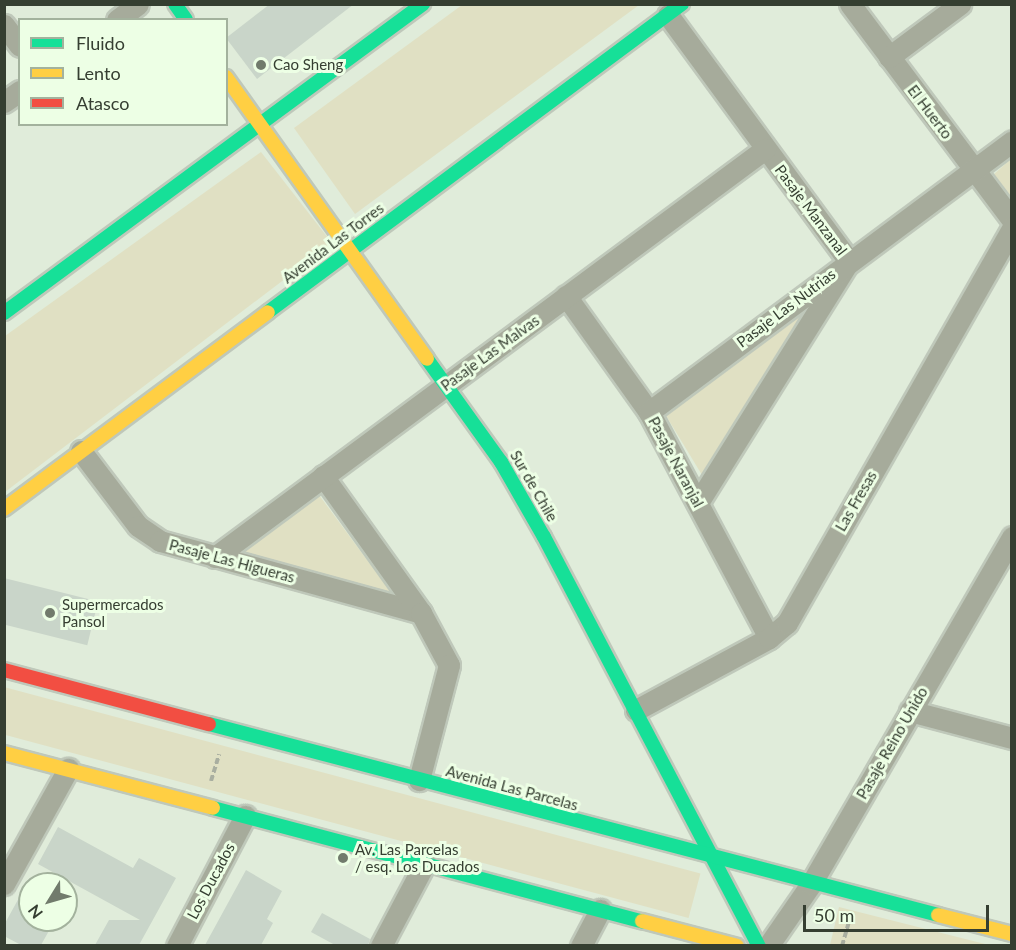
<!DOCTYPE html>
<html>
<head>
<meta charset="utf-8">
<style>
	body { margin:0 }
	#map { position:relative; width:1016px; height:950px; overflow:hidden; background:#e0ecda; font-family:Lato,sans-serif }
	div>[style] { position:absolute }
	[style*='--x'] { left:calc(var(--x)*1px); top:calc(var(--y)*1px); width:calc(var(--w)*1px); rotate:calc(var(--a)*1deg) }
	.green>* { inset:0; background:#e0e0c3; transform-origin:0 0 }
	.building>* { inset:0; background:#c9d5c9; transform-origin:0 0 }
	.path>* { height:4px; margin-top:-2px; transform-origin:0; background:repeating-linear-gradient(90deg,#a9aea0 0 6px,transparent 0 9px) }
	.roads { filter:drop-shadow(2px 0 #bfc8ba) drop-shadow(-2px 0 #bfc8ba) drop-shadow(0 2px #bfc8ba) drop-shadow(0 -2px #bfc8ba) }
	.street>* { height:21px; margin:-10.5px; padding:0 10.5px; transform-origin:10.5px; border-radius:10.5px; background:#a6ab9b }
	.fast>* { height:14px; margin:-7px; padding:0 7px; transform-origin:7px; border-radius:7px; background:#16e098 }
	.slow>* { height:14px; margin:-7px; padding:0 7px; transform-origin:7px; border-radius:7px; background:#ffcf43 }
	.jam>* { height:14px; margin:-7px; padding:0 7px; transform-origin:7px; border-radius:7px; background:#f24e42 }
	.dots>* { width:16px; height:16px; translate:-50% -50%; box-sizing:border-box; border:3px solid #edffe5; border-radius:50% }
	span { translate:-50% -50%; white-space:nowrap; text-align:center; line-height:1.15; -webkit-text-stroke:6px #edffe5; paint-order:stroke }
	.poi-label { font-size:15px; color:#353e31 }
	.left { translate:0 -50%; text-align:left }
	.street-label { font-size:15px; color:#353e31 }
	.frame { position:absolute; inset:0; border:6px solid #353e31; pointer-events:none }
	.legend { position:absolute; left:18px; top:18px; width:210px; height:108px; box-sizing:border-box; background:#edffe5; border:2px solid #a3b29d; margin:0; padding:8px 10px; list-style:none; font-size:18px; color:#353e31 }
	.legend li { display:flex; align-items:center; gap:12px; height:30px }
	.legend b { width:30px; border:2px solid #a3b29d }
	.north { position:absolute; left:18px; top:872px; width:60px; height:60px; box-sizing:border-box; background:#edffe5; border:2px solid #a3b29d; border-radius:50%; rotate:233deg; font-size:16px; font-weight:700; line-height:24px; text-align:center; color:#353e31 }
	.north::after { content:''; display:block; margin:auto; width:21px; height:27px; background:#717b6c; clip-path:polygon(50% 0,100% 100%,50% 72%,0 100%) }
	.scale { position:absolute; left:803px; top:905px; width:186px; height:27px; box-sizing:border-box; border:3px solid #353e31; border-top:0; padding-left:8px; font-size:18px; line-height:21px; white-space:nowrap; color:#353e31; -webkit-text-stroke:4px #edffe5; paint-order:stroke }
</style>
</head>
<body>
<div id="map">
	<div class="green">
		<i style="clip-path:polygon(462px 5px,639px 5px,355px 214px,294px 128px)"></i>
		<i style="clip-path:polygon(261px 152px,332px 243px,5px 492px,5px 336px)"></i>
		<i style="clip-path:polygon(1011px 159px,1011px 203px,993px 175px)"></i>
		<i style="clip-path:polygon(812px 301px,702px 475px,665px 414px)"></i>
		<i style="clip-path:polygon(319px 495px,393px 595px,234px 555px)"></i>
		<i style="left:4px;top:687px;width:721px;height:46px;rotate:15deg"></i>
		<i style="clip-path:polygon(839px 907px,989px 945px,830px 945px)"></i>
	</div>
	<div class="building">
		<i style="clip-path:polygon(270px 4px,354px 4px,257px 79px,226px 38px)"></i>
		<i style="left:4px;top:578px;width:97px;height:45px;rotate:14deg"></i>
		<i style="clip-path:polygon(58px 827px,133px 868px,139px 858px,176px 878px,139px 945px,95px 945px,109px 920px,140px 920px,38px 864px)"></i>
		<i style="clip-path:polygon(246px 870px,282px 891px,267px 919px,273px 923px,261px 945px,205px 945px)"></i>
		<i style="clip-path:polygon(30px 878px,30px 920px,55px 920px,41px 945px,21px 945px,4px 936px,4px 925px)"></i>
		<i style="clip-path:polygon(322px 913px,370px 939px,368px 945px,335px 945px,311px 932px)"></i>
	</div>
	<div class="path">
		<i style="--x:211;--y:781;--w:28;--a:-73"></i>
		<i style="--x:842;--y:946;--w:29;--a:-74"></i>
	</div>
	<div class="roads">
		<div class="street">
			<i style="--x:850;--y:4;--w:270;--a:53.1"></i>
			<i style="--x:668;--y:15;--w:305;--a:53.7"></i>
			<i style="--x:849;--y:261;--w:285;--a:122"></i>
			<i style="--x:117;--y:20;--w:26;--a:-37"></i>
			<i style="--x:4;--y:25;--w:26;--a:53"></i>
			<i style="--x:889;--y:57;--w:89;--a:-36.7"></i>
			<i style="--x:4;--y:102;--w:19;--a:-35"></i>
			<i style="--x:566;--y:296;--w:143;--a:54.4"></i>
			<i style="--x:649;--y:412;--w:256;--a:62"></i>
			<i style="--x:649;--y:412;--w:453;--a:-36.7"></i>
			<i style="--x:81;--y:451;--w:94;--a:52.8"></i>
			<i style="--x:138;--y:526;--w:27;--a:34"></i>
			<i style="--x:160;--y:541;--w:271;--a:15.4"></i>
			<i style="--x:323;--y:476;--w:168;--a:54.4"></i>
			<i style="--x:421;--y:613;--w:59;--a:61.7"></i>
			<i style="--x:449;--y:665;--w:119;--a:104.6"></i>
			<i style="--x:215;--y:557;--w:685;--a:-36.57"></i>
			<i style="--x:636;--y:710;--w:151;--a:-28.4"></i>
			<i style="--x:769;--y:638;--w:23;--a:-40"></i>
			<i style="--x:787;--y:623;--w:455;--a:-60.3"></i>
			<i style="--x:910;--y:711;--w:106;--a:14.8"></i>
			<i style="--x:4;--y:884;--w:132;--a:-60.9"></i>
			<i style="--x:177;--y:946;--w:147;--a:-62.4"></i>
			<i style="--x:381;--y:946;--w:94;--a:-62.1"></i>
			<i style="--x:581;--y:946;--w:41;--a:-62.2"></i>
			<i style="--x:768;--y:946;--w:75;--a:-55.3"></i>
			<i style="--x:811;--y:884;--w:401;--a:-59.9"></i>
		</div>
		<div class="fast">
			<i style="--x:175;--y:4;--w:19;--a:55"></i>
			<i style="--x:268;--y:312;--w:516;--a:-36.65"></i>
			<i style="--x:4;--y:313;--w:521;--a:-36.41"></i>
			<i style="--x:427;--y:359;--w:127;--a:54.3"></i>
			<i style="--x:501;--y:462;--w:86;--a:60.2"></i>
			<i style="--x:544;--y:537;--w:462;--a:62.3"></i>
			<i style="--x:209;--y:724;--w:754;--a:14.68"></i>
			<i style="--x:213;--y:808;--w:444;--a:14.8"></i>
		</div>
		<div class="slow">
			<i style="--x:226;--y:77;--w:346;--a:54.5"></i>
			<i style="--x:4;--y:509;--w:329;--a:-36.7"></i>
			<i style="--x:4;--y:753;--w:216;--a:14.7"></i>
			<i style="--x:938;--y:915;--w:76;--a:14.4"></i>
			<i style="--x:642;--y:921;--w:98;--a:14.7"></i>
		</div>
		<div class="jam">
			<i style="--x:4;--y:670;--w:212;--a:14.8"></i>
		</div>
	</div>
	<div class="dots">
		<i style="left:261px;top:65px;background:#717b6c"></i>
		<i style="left:50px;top:613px;background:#717b6c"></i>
		<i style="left:343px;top:858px;background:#717b6c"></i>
	</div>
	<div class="poi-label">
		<span class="left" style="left:273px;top:65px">Cao Sheng</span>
		<span class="left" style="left:62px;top:613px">Supermercados<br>Pansol</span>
		<span class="left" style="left:355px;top:858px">Av. Las Parcelas<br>/ esq. Los Ducados</span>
	</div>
	<div class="street-label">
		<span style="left:930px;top:112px;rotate:53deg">El Huerto</span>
		<span style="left:811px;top:210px;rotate:53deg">Pasaje Manzanal</span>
		<span style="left:333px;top:243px;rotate:-37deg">Avenida Las Torres</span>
		<span style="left:786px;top:308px;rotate:-37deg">Pasaje Las Nutrias</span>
		<span style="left:490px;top:353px;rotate:-36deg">Pasaje Las Malvas</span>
		<span style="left:676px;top:462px;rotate:62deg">Pasaje Naranjal</span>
		<span style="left:534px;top:486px;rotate:60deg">Sur de Chile</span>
		<span style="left:856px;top:501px;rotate:-60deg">Las Fresas</span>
		<span style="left:232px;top:561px;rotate:15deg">Pasaje Las Higueras</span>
		<span style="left:892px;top:743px;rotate:-60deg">Pasaje Reino Unido</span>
		<span style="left:512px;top:788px;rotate:15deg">Avenida Las Parcelas</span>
		<span style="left:211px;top:881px;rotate:-62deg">Los Ducados</span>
	</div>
	<div class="frame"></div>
	<ul class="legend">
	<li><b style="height:8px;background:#16e098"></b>Fluido</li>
	<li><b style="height:8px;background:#ffcf43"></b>Lento</li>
	<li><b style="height:8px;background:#f24e42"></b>Atasco</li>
	</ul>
	<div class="north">N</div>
	<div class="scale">50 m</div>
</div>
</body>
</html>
